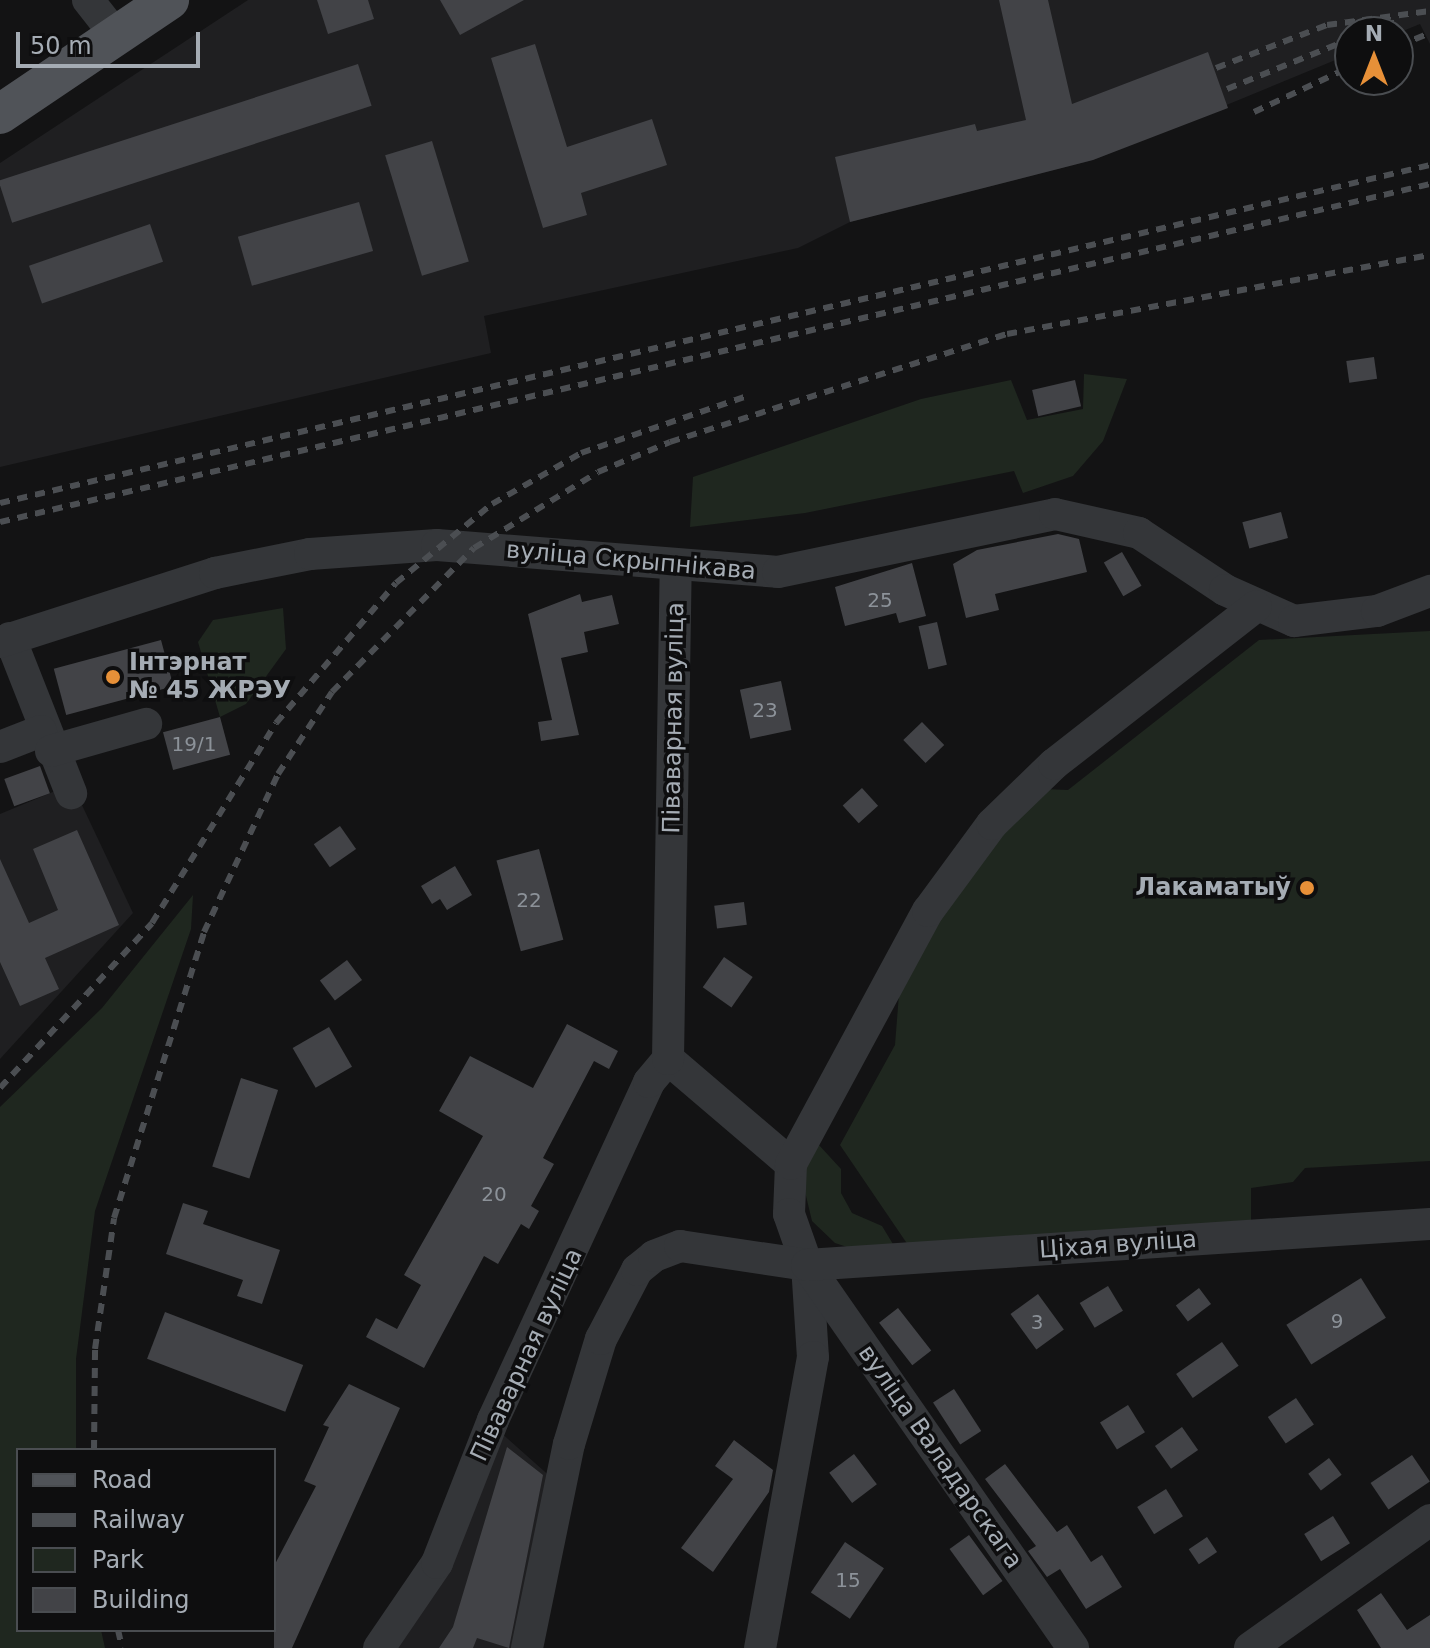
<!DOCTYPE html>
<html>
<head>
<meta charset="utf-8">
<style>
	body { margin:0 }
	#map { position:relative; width:1430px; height:1648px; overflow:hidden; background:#131314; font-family:"DejaVu Sans",sans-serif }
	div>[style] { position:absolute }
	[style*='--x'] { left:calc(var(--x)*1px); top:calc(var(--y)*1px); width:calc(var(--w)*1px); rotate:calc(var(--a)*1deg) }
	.built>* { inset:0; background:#1f1f21 }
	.green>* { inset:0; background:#1f271f }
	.building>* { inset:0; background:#424347; transform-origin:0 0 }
	.minor>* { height:32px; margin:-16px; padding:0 16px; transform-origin:16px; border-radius:16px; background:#343639 }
	.major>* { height:40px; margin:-20px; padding:0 20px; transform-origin:20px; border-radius:20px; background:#505358 }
	.rail>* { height:6px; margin-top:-3px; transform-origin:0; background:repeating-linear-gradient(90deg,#4b4e52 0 10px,transparent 0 18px) }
	.dots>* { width:22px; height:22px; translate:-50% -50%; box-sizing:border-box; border:4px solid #0e0e0f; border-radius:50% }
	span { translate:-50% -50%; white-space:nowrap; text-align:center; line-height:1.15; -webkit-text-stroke:7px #0e0e0f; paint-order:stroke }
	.number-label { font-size:20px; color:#8c9299 }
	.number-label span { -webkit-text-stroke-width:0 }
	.street-label { font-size:24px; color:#a5acb4 }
	.poi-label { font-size:24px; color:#a5acb4; font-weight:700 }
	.left { translate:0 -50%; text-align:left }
	.right { translate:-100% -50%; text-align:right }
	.legend { position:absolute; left:16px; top:1448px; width:260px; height:184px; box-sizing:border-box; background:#0e0e0f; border:2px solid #4a4d51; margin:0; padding:10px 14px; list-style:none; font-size:24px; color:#a5acb4 }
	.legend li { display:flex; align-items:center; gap:16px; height:40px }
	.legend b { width:40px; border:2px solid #4a4d51 }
	.north { position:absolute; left:1334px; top:16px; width:80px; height:80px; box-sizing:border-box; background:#0e0e0f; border:2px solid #4a4d51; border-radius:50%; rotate:0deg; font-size:22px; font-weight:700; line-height:32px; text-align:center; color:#a5acb4 }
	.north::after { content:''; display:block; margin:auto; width:28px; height:36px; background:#e79038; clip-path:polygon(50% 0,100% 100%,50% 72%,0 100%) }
	.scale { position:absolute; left:16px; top:32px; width:184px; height:36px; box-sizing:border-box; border:4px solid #a5acb4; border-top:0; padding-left:10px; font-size:24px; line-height:28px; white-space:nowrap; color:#a5acb4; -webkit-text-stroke:6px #0e0e0f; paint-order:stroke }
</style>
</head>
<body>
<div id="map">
	<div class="built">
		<i style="clip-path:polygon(248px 0,1430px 0,1430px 44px,1420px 24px,1398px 33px,1350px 32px,1350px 54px,1093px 160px,850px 222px,798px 248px,484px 316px,491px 353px,0 467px,0 163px)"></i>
		<i style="clip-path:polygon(72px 784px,133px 913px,0 1059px,0 814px)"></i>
		<i style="clip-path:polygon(499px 1431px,553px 1479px,517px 1648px,390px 1648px)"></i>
	</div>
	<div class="green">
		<i style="clip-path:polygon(1084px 374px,1127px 379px,1103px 441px,1073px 476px,1023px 493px,1014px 471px,805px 513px,690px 527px,693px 477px,921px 399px,1011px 380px,1027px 420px,1083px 409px)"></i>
		<i style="clip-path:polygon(283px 608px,286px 649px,246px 704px,220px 717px,198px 642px,213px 620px)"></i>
		<i style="clip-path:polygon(1430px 631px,1430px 1161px,1305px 1168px,1293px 1182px,1251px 1188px,1251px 1224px,908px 1245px,840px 1145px,895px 1045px,900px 981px,955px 887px,1044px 789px,1068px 790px,1259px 640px)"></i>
		<i style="clip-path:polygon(193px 895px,191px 929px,95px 1211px,76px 1359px,76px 1450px,18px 1450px,18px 1630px,101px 1630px,105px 1648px,0 1648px,0 1107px,102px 1008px)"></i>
		<i style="clip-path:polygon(818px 1144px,841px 1169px,841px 1193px,852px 1213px,882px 1226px,896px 1249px,862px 1252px,835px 1243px,812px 1221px,801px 1175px)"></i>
	</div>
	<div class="building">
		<i style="clip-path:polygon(317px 0,368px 0,374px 19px,328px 34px)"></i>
		<i style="clip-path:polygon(440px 0,524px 0,460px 35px)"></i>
		<i style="clip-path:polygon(999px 0,1048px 0,1072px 104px,1208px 52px,1228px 108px,1093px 160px,850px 222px,835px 157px,975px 124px,977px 131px,1026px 120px)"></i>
		<i style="clip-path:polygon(535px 44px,567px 147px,652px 119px,667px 165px,581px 193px,587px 215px,543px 228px,491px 58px)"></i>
		<i style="left:358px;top:64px;width:44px;height:378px;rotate:72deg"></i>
		<i style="left:432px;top:141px;width:126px;height:49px;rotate:73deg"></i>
		<i style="left:359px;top:202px;width:51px;height:126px;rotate:74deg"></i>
		<i style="left:150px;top:224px;width:40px;height:128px;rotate:71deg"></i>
		<i style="left:1374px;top:357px;width:22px;height:28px;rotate:82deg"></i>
		<i style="left:1075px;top:380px;width:27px;height:44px;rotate:77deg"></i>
		<i style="left:1281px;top:512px;width:27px;height:40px;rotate:75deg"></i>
		<i style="clip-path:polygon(1058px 534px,1079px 539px,1087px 572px,995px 594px,999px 610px,966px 618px,953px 564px,977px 550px)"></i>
		<i style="left:1122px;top:552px;width:39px;height:21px;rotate:60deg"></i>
		<i style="clip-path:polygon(912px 563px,926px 616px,899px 623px,896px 613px,845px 626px,835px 587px)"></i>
		<i style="clip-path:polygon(580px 594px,582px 602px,612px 595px,619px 624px,584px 632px,588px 652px,561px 658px,579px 735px,541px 741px,538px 722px,552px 720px,528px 614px)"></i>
		<i style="left:937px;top:622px;width:44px;height:19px;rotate:77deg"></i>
		<i style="left:161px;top:640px;width:48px;height:111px;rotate:75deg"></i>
		<i style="left:781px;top:681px;width:50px;height:42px;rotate:78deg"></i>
		<i style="left:220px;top:717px;width:39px;height:59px;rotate:75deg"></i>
		<i style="left:922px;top:722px;width:32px;height:26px;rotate:46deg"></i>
		<i style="left:40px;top:766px;width:29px;height:38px;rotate:70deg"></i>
		<i style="left:862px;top:788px;width:24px;height:26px;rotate:48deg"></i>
		<i style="left:340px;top:826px;width:28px;height:32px;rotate:55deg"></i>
		<i style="clip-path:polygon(77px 830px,119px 925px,45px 958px,59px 989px,20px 1006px,0 962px,0 859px,29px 923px,58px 910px,33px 849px)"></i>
		<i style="left:539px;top:849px;width:94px;height:44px;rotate:75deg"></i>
		<i style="clip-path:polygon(455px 866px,472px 895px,447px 910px,440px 899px,432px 904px,421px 886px)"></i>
		<i style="left:744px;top:902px;width:23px;height:30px;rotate:83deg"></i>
		<i style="left:724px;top:957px;width:35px;height:37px;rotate:35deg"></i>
		<i style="left:347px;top:960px;width:25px;height:34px;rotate:53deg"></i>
		<i style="clip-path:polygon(567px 1024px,618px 1051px,609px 1069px,594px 1061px,543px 1158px,554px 1164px,531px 1206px,539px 1211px,529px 1229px,521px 1224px,498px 1264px,484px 1256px,424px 1368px,366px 1337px,376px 1318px,397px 1329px,421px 1285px,404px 1275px,483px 1136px,439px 1111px,470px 1056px,533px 1088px)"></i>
		<i style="left:329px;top:1027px;width:46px;height:42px;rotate:60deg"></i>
		<i style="left:241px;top:1078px;width:39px;height:93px;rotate:18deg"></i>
		<i style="clip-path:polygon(183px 1203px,208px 1211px,203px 1224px,280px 1250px,262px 1304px,237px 1296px,243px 1280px,166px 1254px)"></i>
		<i style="left:1361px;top:1278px;width:47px;height:88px;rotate:58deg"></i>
		<i style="left:1108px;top:1286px;width:29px;height:33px;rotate:59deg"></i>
		<i style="left:1199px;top:1288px;width:20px;height:29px;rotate:53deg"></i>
		<i style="left:1038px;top:1294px;width:44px;height:34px;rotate:54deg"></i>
		<i style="left:898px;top:1308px;width:54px;height:24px;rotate:52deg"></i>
		<i style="left:165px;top:1312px;width:148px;height:50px;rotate:21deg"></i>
		<i style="left:1222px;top:1342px;width:29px;height:56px;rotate:55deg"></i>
		<i style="clip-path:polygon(349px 1384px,400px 1408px,292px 1648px,274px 1648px,274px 1566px,316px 1486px,304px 1481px,329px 1427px,323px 1425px)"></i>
		<i style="left:954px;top:1389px;width:50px;height:25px;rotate:57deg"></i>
		<i style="left:1296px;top:1398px;width:32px;height:34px;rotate:56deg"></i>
		<i style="left:1128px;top:1405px;width:32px;height:33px;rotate:58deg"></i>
		<i style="left:1182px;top:1427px;width:28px;height:33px;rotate:55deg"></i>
		<i style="clip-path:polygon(734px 1440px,773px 1470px,769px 1492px,713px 1572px,681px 1548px,733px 1479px,715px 1466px)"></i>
		<i style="clip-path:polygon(507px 1447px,543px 1475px,509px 1648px,477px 1638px,473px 1648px,439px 1648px,453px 1627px)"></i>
		<i style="left:854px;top:1454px;width:38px;height:31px;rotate:53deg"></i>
		<i style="left:1412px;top:1455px;width:32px;height:50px;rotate:56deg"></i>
		<i style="left:1329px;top:1458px;width:21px;height:26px;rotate:53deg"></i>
		<i style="clip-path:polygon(1005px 1464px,1057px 1532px,1067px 1525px,1091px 1562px,1102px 1555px,1122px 1587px,1086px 1609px,1060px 1569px,1047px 1577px,1028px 1551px,1036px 1546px,985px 1479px)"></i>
		<i style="left:1166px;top:1489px;width:32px;height:34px;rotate:58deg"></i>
		<i style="left:1333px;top:1516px;width:32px;height:34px;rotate:58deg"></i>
		<i style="left:969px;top:1535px;width:57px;height:24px;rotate:54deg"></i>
		<i style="left:1207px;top:1537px;width:18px;height:22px;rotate:56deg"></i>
		<i style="left:845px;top:1542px;width:47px;height:61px;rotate:34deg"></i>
		<i style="clip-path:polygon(1381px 1593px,1407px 1630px,1430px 1615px,1430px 1648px,1381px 1648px,1357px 1610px)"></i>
	</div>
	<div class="minor">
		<i style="--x:88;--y:0;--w:47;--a:51.9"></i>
		<i style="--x:10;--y:638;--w:167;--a:68.5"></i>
		<i style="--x:0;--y:642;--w:226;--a:-17.8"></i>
		<i style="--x:215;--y:573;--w:97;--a:-11.3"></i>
		<i style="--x:310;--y:554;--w:127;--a:-4.1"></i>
		<i style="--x:437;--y:545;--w:342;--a:4.5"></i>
		<i style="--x:778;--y:572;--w:283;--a:-11.8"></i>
		<i style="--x:1055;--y:514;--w:86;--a:12.7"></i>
		<i style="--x:1139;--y:533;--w:103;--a:33.5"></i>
		<i style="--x:1225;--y:590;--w:76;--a:24.2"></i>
		<i style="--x:1294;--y:621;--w:84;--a:-6.9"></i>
		<i style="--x:1377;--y:611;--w:57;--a:-20.7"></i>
		<i style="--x:0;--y:747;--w:44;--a:-21.3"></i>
		<i style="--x:51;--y:751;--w:99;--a:-15.9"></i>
		<i style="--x:668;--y:1059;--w:162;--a:40.5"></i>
		<i style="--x:791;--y:1164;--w:50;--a:92.3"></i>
		<i style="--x:789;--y:1214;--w:54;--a:70.6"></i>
		<i style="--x:807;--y:1265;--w:92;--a:86.3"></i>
		<i style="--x:813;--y:1357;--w:296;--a:100.3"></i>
		<i style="--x:791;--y:1164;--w:288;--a:-61.6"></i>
		<i style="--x:928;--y:911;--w:108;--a:-53.7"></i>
		<i style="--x:992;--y:824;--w:86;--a:-44.1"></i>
		<i style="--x:1054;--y:764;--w:256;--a:-38"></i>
		<i style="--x:809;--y:1268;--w:463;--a:55.2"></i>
		<i style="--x:379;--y:1648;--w:103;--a:-55.7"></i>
		<i style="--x:437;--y:1563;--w:154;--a:-68.6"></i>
		<i style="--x:493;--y:1420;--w:372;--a:-65.2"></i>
		<i style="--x:649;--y:1082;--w:30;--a:-50"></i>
		<i style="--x:668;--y:1059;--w:490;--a:-89.1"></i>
		<i style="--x:527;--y:1648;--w:208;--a:-78.4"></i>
		<i style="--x:569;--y:1444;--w:110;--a:-73.1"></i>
		<i style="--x:601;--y:1339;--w:78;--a:-62.4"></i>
		<i style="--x:637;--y:1270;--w:22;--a:-39"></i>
		<i style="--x:654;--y:1256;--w:28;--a:-21"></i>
		<i style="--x:680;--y:1246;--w:128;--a:8.5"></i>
		<i style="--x:807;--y:1265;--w:624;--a:-3.77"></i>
		<i style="--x:1250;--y:1648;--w:221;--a:-35.4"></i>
	</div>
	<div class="major">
		<i style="--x:0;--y:114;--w:204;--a:-34"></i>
	</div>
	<div class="rail">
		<i style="--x:1368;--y:32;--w:33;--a:-20"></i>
		<i style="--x:1398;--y:46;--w:35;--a:-22"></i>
		<i style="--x:1216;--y:68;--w:119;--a:-21.2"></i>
		<i style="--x:1327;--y:25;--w:104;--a:-7.7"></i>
		<i style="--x:1227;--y:89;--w:133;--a:-22.1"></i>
		<i style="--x:1254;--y:112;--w:106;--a:-25.1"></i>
		<i style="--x:0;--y:503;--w:1469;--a:-13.3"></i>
		<i style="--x:0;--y:522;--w:1469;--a:-13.3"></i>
		<i style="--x:0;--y:1088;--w:224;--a:-47.3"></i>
		<i style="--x:152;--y:923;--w:235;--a:-58.2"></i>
		<i style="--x:276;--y:723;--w:184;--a:-49.4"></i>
		<i style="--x:396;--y:583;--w:124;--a:-39.5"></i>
		<i style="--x:492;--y:504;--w:103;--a:-29.8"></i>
		<i style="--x:581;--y:453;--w:173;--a:-18.9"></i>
		<i style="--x:94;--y:1450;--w:101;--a:-89.4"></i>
		<i style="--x:95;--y:1349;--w:132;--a:-81.7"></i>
		<i style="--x:114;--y:1218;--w:300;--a:-72.5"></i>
		<i style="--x:204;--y:932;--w:174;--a:-64.9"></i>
		<i style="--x:278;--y:774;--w:98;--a:-56.6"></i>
		<i style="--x:332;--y:692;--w:202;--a:-45.4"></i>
		<i style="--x:474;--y:548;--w:145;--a:-31.5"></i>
		<i style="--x:598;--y:472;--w:78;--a:-22.6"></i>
		<i style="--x:670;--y:442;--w:354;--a:-17.8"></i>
		<i style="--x:1007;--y:334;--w:430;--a:-10.6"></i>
		<i style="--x:118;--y:1630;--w:18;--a:77"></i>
	</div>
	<div class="dots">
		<i style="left:113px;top:677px;background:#e79038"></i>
		<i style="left:1307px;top:888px;background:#e79038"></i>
	</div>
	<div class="number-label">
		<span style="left:880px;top:600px">25</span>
		<span style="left:765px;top:710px">23</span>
		<span style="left:194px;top:744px">19/1</span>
		<span style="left:529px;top:900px">22</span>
		<span style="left:494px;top:1194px">20</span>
		<span style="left:1337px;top:1321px">9</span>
		<span style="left:1037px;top:1322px">3</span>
		<span style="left:848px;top:1580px">15</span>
	</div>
	<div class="street-label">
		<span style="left:631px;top:561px;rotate:5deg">вуліца Скрыпнікава</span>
		<span style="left:674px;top:718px;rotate:-89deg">Піваварная вуліца</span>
		<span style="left:1118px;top:1245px;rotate:-4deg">Ціхая вуліца</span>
		<span style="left:527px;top:1355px;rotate:-65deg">Піваварная вуліца</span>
		<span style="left:940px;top:1457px;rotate:55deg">вуліца Валадарскага</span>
	</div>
	<div class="poi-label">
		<span class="left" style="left:129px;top:677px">Інтэрнат<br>№ 45 ЖРЭУ</span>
		<span class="right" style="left:1291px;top:888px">Лакаматыў</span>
	</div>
	<ul class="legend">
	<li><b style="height:10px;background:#505358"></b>Road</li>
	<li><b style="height:10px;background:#4b4e52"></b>Railway</li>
	<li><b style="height:22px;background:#1f271f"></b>Park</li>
	<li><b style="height:22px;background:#424347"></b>Building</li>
	</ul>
	<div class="north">N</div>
	<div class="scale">50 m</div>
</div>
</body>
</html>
